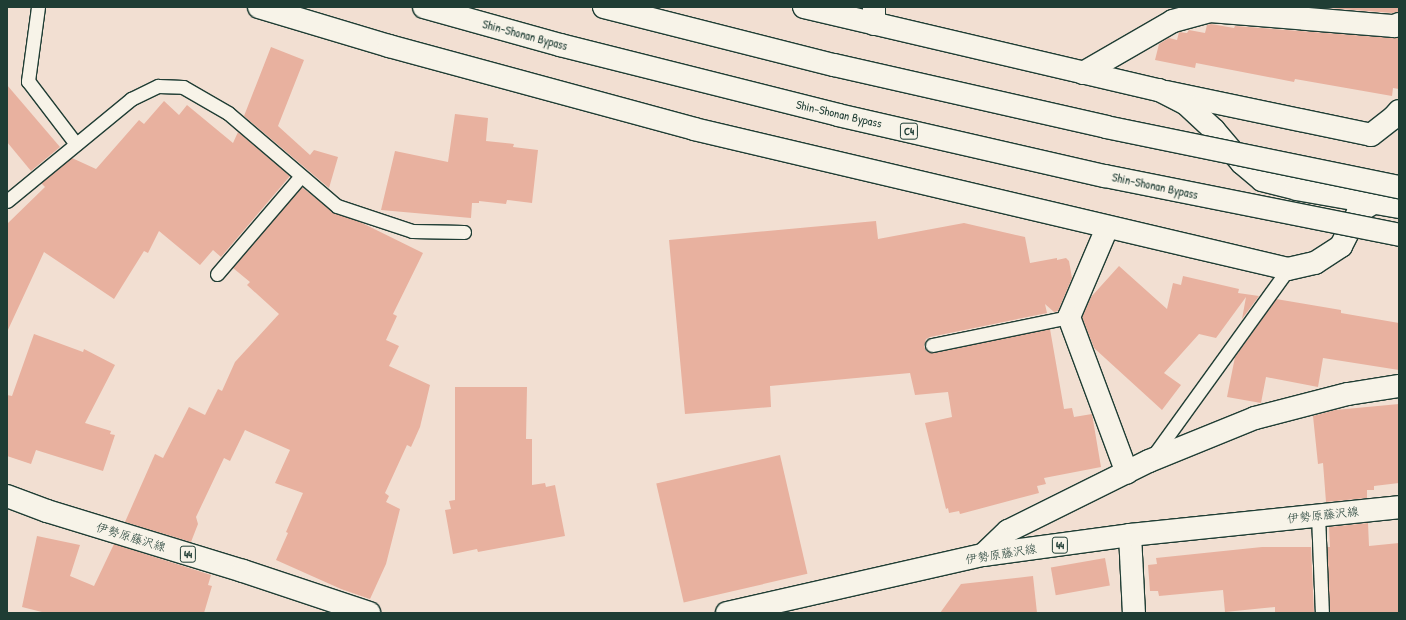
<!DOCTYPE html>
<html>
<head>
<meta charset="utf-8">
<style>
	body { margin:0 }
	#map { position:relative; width:1406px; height:620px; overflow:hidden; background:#f2dfd2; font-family:"Patrick Hand","Klee One",sans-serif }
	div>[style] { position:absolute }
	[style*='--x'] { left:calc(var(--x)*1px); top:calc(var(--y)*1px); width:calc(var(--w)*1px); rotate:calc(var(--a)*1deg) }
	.building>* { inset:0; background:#e8b19f; transform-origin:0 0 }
	.roads { filter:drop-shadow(1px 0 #1f3d34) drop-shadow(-1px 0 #1f3d34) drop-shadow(0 1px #1f3d34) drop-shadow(0 -1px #1f3d34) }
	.service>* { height:13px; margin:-6.5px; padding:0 6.5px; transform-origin:6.5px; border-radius:6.5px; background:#f7f3e8 }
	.minor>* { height:22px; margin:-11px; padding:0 11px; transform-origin:11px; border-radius:11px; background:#f7f3e8 }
	.tertiary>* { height:22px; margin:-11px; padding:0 11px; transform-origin:11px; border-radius:11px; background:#f7f3e8 }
	.primary>* { height:22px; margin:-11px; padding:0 11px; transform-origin:11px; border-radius:11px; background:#f7f3e8 }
	.bridges { filter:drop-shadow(1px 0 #1f3d34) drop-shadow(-1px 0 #1f3d34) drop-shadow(0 1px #1f3d34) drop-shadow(0 -1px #1f3d34) }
	.motorway-bridge>* { height:22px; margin:-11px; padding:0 11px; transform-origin:11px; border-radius:11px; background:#f7f3e8 }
	span { translate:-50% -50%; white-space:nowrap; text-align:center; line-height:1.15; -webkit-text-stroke:3.5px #f7f3e8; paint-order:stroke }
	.shield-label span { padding:1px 3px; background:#f7f3e8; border:1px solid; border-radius:3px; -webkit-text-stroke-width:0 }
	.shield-label { font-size:11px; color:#1f3d34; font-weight:700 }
	.street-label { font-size:12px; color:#1f3d34 }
	.frame { position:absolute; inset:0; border:8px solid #1f3d34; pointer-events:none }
</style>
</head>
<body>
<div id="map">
	<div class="building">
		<i style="clip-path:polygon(1315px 7px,1399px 7px,1399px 12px,1392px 13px)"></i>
		<i style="clip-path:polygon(1211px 24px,1234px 28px,1235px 26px,1393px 38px,1399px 37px,1399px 89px,1393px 88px,1392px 96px,1295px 79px,1294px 82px,1196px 63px,1195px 68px,1155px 60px,1159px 44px,1169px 38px,1177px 40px,1179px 32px,1187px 33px,1189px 30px,1205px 33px,1207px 25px)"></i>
		<i style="clip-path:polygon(271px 47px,304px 60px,278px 126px,310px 155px,314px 150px,338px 157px,329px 188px,244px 116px)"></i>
		<i style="clip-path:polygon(7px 85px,60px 147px,31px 171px,7px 142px)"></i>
		<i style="clip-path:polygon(164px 101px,179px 115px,187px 105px,233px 143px,238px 132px,290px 176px,221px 257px,213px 250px,200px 265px,159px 231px,148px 253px,144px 251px,114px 299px,44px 252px,7px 332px,7px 224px,45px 187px,41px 183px,72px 158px,96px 169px,139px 120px,144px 124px)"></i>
		<i style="clip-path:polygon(455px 114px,488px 118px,486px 141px,514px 144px,513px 147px,538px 150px,532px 203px,507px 200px,506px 204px,479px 201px,479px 203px,472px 203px,471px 218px,381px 210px,395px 151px,448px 162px)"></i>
		<i style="clip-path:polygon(302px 187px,334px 213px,358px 221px,423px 253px,393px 314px,397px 316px,386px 340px,399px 346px,389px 366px,430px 385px,420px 427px,411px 447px,407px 445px,385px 493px,389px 496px,386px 502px,400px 509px,386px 564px,370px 599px,341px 589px,276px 560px,288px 533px,286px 532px,303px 493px,275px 483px,290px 450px,245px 430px,230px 461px,224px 458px,196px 517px,198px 524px,191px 542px,125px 522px,155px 454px,163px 458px,189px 407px,205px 415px,218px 389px,222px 391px,235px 362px,279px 314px,247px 285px,250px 282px,233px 268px)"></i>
		<i style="clip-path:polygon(876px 221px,878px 239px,964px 223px,1025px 237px,1030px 263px,1057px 258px,1057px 260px,1066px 258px,1069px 261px,1072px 278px,1058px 311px,1054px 312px,1045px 304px,1047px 313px,930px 337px,926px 339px,924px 346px,926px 351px,934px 353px,1050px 329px,1064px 409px,1072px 408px,1074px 417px,1092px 414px,1101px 467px,1044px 478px,1046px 484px,1037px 486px,1039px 493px,960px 514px,959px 511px,949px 513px,948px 508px,946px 509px,925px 423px,952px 417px,948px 392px,915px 395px,910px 373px,770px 386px,771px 407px,685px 414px,669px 240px)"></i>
		<i style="clip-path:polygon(1119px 266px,1167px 309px,1173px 283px,1181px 285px,1183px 276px,1239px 289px,1238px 293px,1259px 296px,1242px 319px,1246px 297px,1216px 338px,1199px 334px,1164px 373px,1181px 385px,1162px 410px,1094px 348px,1082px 317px,1091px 297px)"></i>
		<i style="clip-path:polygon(1276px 299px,1341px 310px,1341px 313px,1399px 323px,1399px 370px,1323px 358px,1318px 387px,1266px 377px,1261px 403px,1227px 397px,1235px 357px)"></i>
		<i style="clip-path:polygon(34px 334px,83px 352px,84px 349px,115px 365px,85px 423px,111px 431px,110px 434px,115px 435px,103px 471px,36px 450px,31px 464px,7px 456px,7px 395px,12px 396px)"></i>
		<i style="clip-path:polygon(455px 387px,527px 387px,526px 439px,532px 439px,532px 485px,545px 483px,546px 487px,555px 485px,565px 536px,478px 552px,477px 549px,453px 554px,445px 510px,451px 509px,449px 501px,455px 500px)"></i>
		<i style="clip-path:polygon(1399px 404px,1399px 483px,1374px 486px,1374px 490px,1367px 490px,1367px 498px,1326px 502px,1323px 463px,1318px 464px,1313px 416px,1335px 410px)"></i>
		<i style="left:780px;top:455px;width:122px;height:127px;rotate:77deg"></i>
		<i style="clip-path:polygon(1368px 523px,1369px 546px,1399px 543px,1399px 613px,1330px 613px,1327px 547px,1330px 547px,1329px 527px)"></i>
		<i style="clip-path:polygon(37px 536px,80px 545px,70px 576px,94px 586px,114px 544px,211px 575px,208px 585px,212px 586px,204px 613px,46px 613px,22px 607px)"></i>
		<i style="clip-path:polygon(1262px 547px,1311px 547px,1314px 613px,1275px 613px,1275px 607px,1225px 612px,1223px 590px,1159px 596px,1158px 591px,1150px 591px,1148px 565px,1157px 564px,1156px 558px)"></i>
		<i style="left:1105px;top:558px;width:28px;height:55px;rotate:80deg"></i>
		<i style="clip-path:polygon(1033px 576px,1037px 613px,940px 613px,961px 584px)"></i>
	</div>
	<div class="roads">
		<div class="service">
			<i style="--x:38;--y:7;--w:75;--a:97.7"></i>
			<i style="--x:28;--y:81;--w:79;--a:52.7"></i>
			<i style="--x:7;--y:201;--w:161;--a:-39.4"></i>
			<i style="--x:131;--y:99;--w:30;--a:-26"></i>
			<i style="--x:158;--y:86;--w:25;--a:2"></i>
			<i style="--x:183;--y:87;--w:52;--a:30"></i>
			<i style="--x:228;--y:113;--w:143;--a:40.5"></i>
			<i style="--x:337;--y:206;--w:79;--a:18.4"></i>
			<i style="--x:412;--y:231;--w:52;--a:1.1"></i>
			<i style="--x:217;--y:274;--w:129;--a:-49.4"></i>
			<i style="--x:932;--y:345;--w:140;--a:-11.6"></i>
			<i style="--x:1151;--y:459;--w:234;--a:-54.2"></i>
			<i style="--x:1318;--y:515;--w:98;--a:87.7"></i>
		</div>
		<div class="minor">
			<i style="--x:874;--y:7;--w:17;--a:90"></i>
			<i style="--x:1083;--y:73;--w:104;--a:-30"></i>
			<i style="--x:1173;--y:21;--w:38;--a:-15"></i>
			<i style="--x:1210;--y:11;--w:185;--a:4.7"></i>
			<i style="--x:1394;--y:26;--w:5;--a:-22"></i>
			<i style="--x:1166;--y:92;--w:209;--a:11.8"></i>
			<i style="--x:1371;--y:135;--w:28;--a:-38"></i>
			<i style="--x:1393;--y:118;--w:9;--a:-49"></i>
			<i style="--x:1107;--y:228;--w:97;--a:113.1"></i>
			<i style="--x:1069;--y:317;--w:166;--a:69.6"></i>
			<i style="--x:1130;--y:535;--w:78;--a:87.1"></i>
			<i style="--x:983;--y:555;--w:35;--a:-44"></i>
			<i style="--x:1008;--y:531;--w:157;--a:-26.4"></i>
			<i style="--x:1149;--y:461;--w:114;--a:-22.1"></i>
			<i style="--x:1255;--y:418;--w:96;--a:-14.5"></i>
			<i style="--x:1348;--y:394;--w:52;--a:-8.9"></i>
		</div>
		<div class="tertiary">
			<i style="--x:259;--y:7;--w:136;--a:16.7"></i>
			<i style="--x:389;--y:46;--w:316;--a:15.2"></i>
			<i style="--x:694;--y:129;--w:610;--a:13.26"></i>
			<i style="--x:1288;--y:269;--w:28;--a:-13"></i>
			<i style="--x:1315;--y:263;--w:31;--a:-33"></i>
			<i style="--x:1341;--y:246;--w:38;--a:-63"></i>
			<i style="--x:1358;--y:212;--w:17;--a:-31"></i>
			<i style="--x:804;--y:7;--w:365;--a:13.2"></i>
			<i style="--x:1159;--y:90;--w:29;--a:27"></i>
			<i style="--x:1185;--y:103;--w:40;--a:43"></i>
			<i style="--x:1214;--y:130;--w:43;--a:49.7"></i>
			<i style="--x:1242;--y:163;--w:26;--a:40"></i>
			<i style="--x:1262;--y:180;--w:36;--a:14"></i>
			<i style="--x:1297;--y:189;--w:104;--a:10"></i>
		</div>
		<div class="primary">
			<i style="--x:7;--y:496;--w:43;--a:20.6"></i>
			<i style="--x:47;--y:511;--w:205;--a:17"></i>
			<i style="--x:243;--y:571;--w:133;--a:18.4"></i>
			<i style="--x:727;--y:613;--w:262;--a:-12.8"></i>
			<i style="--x:983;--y:555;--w:148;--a:-7.7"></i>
			<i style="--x:1130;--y:535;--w:270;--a:-5.9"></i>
		</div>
	</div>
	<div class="bridges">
		<div class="motorway-bridge">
			<i style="--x:424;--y:7;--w:141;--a:15.6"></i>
			<i style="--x:560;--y:45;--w:287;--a:14.1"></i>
			<i style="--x:838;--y:115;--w:274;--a:12.9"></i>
			<i style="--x:1105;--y:176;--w:300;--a:11.3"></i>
			<i style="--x:604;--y:7;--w:237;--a:14.2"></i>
			<i style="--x:834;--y:65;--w:279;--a:12.8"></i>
			<i style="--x:1106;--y:127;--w:299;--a:11.6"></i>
		</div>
	</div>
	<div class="shield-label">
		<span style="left:909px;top:131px">C4</span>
		<span style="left:1060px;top:545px">44</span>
		<span style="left:188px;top:554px">44</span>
	</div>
	<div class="street-label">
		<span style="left:525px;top:35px;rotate:15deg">Shin-Shonan Bypass</span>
		<span style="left:839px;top:114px;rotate:13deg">Shin-Shonan Bypass</span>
		<span style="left:1155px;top:186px;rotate:12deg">Shin-Shonan Bypass</span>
		<span style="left:1323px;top:515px;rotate:-6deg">伊勢原藤沢線</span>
		<span style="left:131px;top:537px;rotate:17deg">伊勢原藤沢線</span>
		<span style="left:1001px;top:554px;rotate:-9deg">伊勢原藤沢線</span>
	</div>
	<div class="frame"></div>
</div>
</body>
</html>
